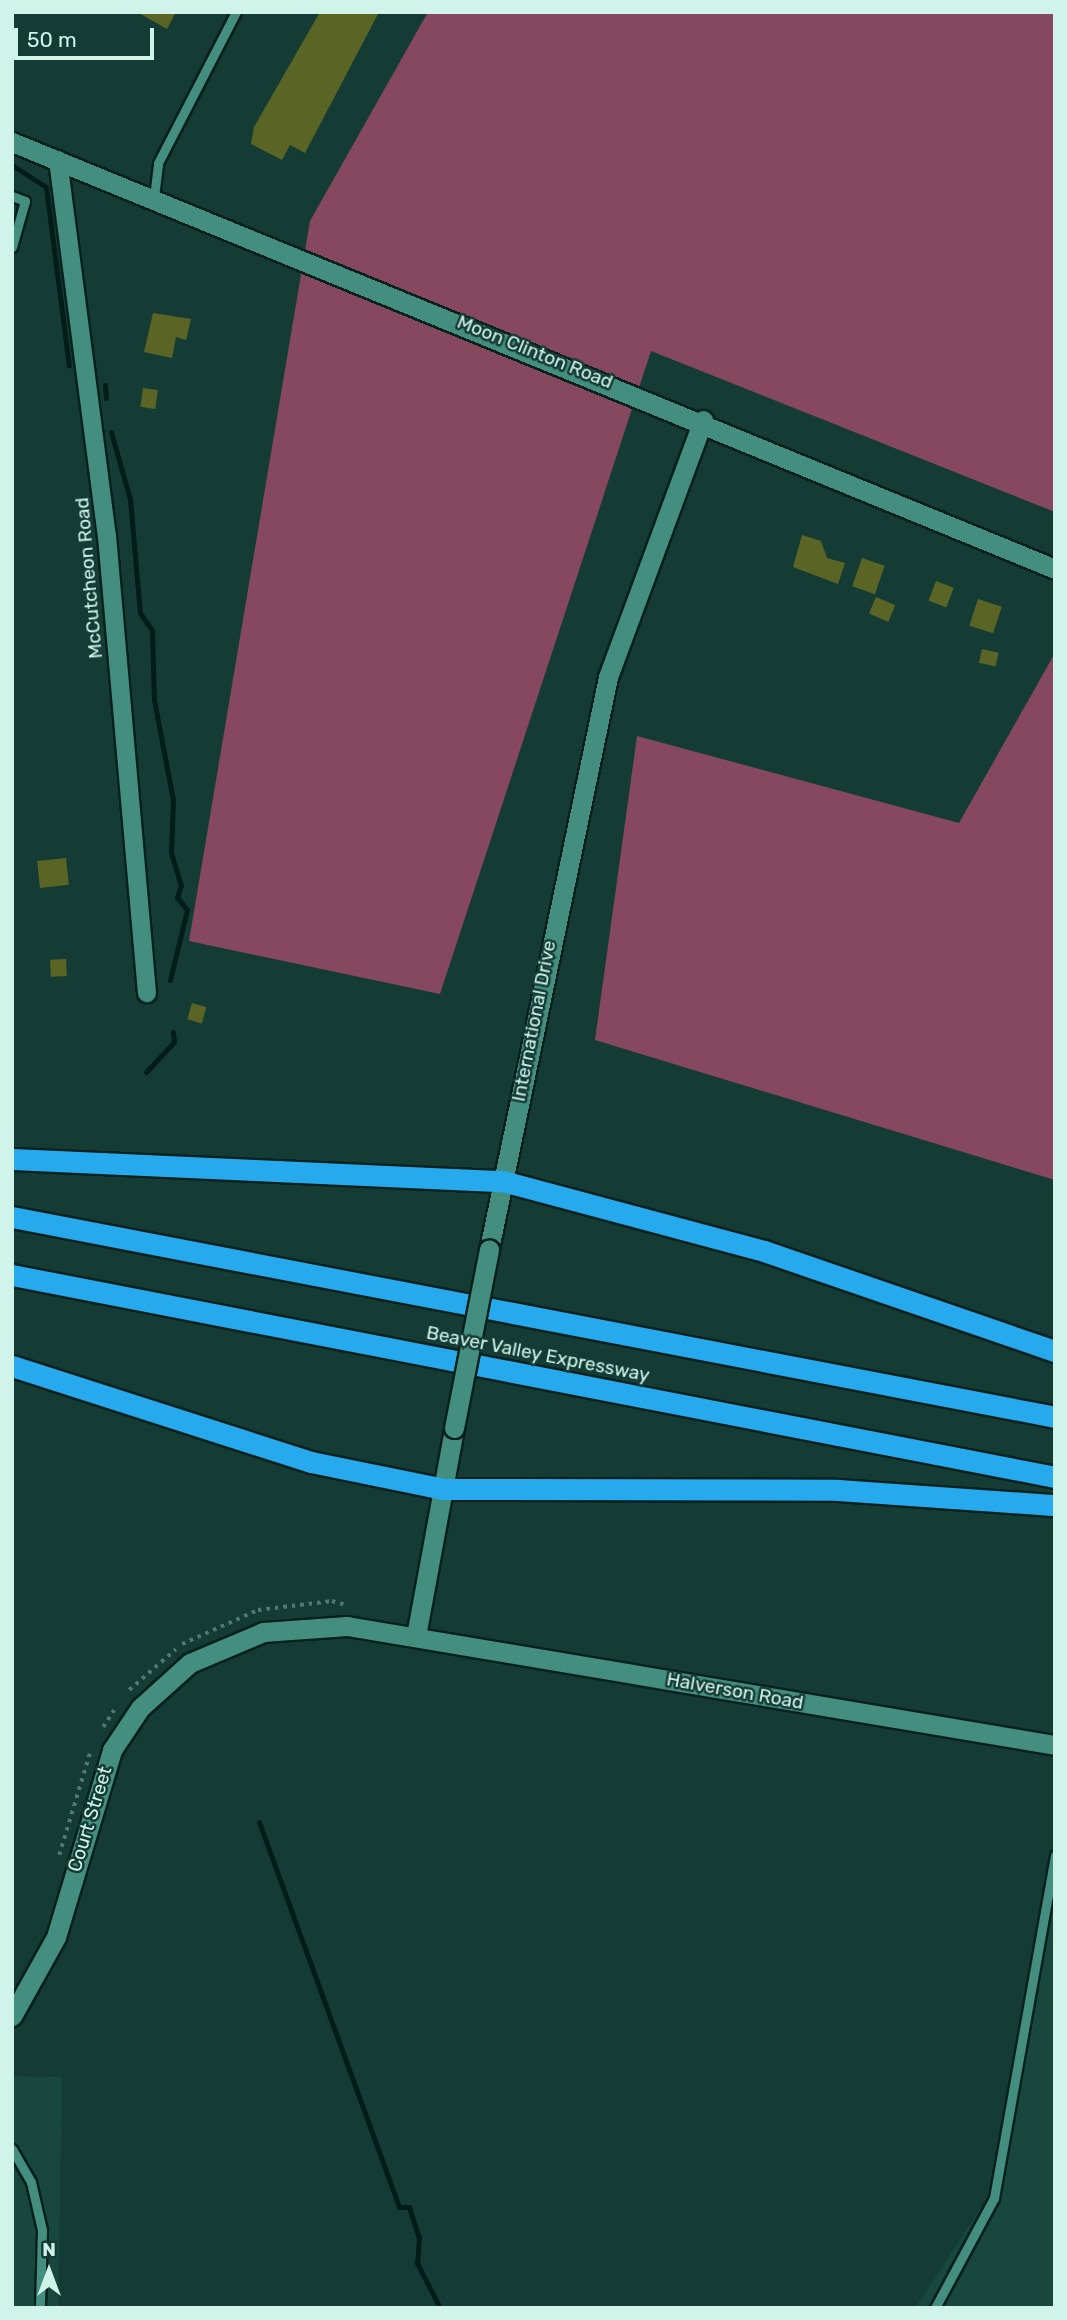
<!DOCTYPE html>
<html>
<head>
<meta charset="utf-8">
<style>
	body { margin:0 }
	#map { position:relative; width:1067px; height:2320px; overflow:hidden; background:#143c35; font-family:Rubik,sans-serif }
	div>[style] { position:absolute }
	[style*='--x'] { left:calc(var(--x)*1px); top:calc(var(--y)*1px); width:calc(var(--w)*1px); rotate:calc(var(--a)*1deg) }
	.built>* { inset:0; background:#18473e; transform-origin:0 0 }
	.forest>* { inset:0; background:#86485e }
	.stream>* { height:5px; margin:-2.5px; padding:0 2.5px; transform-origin:2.5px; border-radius:2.5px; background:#021d18 }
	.building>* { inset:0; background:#5a6525; transform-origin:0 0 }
	.path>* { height:3.5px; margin-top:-1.75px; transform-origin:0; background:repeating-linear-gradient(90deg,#517870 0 3.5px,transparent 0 8.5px) }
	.roads { filter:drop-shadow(2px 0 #09211c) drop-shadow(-2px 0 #09211c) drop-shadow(0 2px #09211c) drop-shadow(0 -2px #09211c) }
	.service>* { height:9px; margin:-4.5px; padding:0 4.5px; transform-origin:4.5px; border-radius:4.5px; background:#448e7f }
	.minor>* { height:18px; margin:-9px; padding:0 9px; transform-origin:9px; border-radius:9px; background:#448e7f }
	.tertiary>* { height:19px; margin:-9.5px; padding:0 9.5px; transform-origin:9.5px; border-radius:9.5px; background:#448e7f }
	.motorway>* { height:21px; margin:-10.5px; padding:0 10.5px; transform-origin:10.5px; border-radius:10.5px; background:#27a9ed }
	.bridges { filter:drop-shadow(2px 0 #09211c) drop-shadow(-2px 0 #09211c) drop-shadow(0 2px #09211c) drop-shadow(0 -2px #09211c) }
	.tertiary-bridge>* { height:19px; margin:-9.5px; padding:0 9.5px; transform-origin:9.5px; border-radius:9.5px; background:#448e7f }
	span { translate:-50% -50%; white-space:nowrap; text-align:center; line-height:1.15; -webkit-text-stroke:5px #143c35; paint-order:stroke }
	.street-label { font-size:19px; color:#d0f4ea }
	.frame { position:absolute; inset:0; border:14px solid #d0f4ea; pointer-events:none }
	.north { position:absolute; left:14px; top:2236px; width:70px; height:70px; -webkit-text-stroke:5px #143c35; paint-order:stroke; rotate:0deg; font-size:19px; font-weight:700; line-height:28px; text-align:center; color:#d0f4ea }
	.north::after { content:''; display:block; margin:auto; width:24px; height:32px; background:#d0f4ea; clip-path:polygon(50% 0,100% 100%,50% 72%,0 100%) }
	.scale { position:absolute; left:14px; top:28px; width:140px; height:32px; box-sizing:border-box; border:4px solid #d0f4ea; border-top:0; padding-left:9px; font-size:21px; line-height:24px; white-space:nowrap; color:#d0f4ea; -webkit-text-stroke:5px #143c35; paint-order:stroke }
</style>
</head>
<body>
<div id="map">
	<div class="built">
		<i style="clip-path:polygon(1055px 1854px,1055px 2308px,915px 2308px,996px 2185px)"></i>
		<i style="left:62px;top:2077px;width:231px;height:50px;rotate:91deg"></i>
	</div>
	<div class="forest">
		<i style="clip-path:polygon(428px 12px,1055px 12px,1055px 512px,651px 351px,440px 994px,189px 941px,310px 221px)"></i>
		<i style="clip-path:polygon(1055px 653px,1055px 1180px,595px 1040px,637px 736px,959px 823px)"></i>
	</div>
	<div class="stream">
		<i style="--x:12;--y:165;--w:40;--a:32.9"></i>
		<i style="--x:46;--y:187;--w:180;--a:82.7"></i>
		<i style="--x:105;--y:385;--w:13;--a:86"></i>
		<i style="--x:111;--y:432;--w:70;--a:74.2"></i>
		<i style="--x:130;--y:499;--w:114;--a:85"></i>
		<i style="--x:140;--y:613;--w:21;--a:55"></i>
		<i style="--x:152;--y:630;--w:70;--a:88.4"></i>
		<i style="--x:154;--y:700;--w:102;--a:79.2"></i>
		<i style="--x:173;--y:800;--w:53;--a:92.2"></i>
		<i style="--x:171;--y:853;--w:34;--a:73"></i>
		<i style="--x:181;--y:885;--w:13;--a:108"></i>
		<i style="--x:177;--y:897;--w:16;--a:52"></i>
		<i style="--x:187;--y:910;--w:72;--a:103.7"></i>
		<i style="--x:146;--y:1072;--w:41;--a:-47"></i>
		<i style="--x:174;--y:1042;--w:10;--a:-96"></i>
		<i style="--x:259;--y:1822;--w:410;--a:70"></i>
		<i style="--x:399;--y:2207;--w:10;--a:0"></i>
		<i style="--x:409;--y:2207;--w:32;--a:72"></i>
		<i style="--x:419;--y:2237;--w:26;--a:94"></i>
		<i style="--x:417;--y:2263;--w:51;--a:62.9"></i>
	</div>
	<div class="building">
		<i style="clip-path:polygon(137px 12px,176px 12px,167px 29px)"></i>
		<i style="clip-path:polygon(320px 12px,379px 12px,305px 153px,290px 145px,282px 160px,251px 144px,254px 127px)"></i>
		<i style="clip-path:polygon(153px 313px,191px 319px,186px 340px,176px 337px,172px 358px,144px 352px)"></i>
		<i style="left:143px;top:388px;width:15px;height:19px;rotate:8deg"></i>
		<i style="clip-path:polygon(802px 535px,821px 541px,827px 558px,845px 563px,838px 584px,793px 567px)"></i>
		<i style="left:862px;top:558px;width:24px;height:30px;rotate:19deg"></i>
		<i style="left:936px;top:581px;width:19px;height:21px;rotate:21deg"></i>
		<i style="left:876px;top:597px;width:21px;height:18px;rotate:23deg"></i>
		<i style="left:978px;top:599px;width:25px;height:28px;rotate:18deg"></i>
		<i style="left:982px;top:649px;width:17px;height:14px;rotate:13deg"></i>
		<i style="left:66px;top:858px;width:27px;height:29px;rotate:84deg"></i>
		<i style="left:66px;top:959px;width:17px;height:16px;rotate:87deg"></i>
		<i style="left:192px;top:1003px;width:15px;height:17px;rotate:16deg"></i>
	</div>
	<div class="path">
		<i style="--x:182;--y:1644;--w:83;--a:-24.1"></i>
		<i style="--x:258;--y:1610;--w:75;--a:-6.9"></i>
		<i style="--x:332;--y:1601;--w:15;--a:16"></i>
		<i style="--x:129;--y:1690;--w:62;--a:-41.1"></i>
		<i style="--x:103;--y:1727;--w:20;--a:-57"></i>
		<i style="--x:59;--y:1855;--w:108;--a:-73.2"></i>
	</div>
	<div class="roads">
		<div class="service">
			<i style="--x:12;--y:196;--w:14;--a:21"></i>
			<i style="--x:25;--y:201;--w:48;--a:105.8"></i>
			<i style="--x:154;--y:197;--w:34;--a:-83"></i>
			<i style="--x:158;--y:163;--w:170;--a:-62.7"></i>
			<i style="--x:12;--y:2149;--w:38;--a:60"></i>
			<i style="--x:31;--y:2182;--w:49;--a:77.1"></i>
			<i style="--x:42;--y:2230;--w:78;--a:91.5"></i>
			<i style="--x:935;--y:2308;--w:125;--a:-61.8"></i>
			<i style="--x:994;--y:2198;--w:348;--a:-79.9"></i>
		</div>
		<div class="minor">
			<i style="--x:58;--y:160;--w:379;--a:82.6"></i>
			<i style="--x:107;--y:536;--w:459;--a:85"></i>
		</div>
		<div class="tertiary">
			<i style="--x:12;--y:142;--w:1127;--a:22.26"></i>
			<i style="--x:489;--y:1249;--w:584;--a:-78.25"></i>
			<i style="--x:608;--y:677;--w:274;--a:-69.7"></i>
			<i style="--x:416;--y:1636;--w:211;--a:-79.6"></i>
			<i style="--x:12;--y:2016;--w:90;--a:-60.9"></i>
			<i style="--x:56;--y:1937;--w:195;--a:-73.3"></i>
			<i style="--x:112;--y:1750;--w:50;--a:-56.3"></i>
			<i style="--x:140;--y:1708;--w:67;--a:-42"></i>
			<i style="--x:190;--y:1663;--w:79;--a:-23"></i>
			<i style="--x:263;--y:1632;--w:84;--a:-4.1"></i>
			<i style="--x:347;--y:1626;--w:718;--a:9.54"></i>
		</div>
		<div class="motorway">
			<i style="--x:12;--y:1159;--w:491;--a:2.6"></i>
			<i style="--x:503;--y:1181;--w:270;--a:15"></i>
			<i style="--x:764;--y:1251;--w:308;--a:19"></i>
			<i style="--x:12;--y:1217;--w:1062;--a:10.85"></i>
			<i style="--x:12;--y:1275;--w:1062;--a:10.96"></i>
			<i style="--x:12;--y:1366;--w:314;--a:17.8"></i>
			<i style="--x:311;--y:1462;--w:136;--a:11.5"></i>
			<i style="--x:444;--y:1489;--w:394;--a:0.1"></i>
			<i style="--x:838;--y:1490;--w:218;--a:4"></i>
		</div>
	</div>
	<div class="bridges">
		<div class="tertiary-bridge">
			<i style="--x:454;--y:1428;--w:182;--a:-78.9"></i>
		</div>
	</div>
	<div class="street-label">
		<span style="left:535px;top:352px;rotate:22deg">Moon Clinton Road</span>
		<span style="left:89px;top:578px;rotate:-95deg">McCutcheon Road</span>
		<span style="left:534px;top:1021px;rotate:-79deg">International Drive</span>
		<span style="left:538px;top:1354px;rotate:11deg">Beaver Valley Expressway</span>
		<span style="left:735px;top:1691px;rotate:10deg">Halverson Road</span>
		<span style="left:90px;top:1819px;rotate:-73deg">Court Street</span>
	</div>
	<div class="frame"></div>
	<div class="north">N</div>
	<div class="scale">50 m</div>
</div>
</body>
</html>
